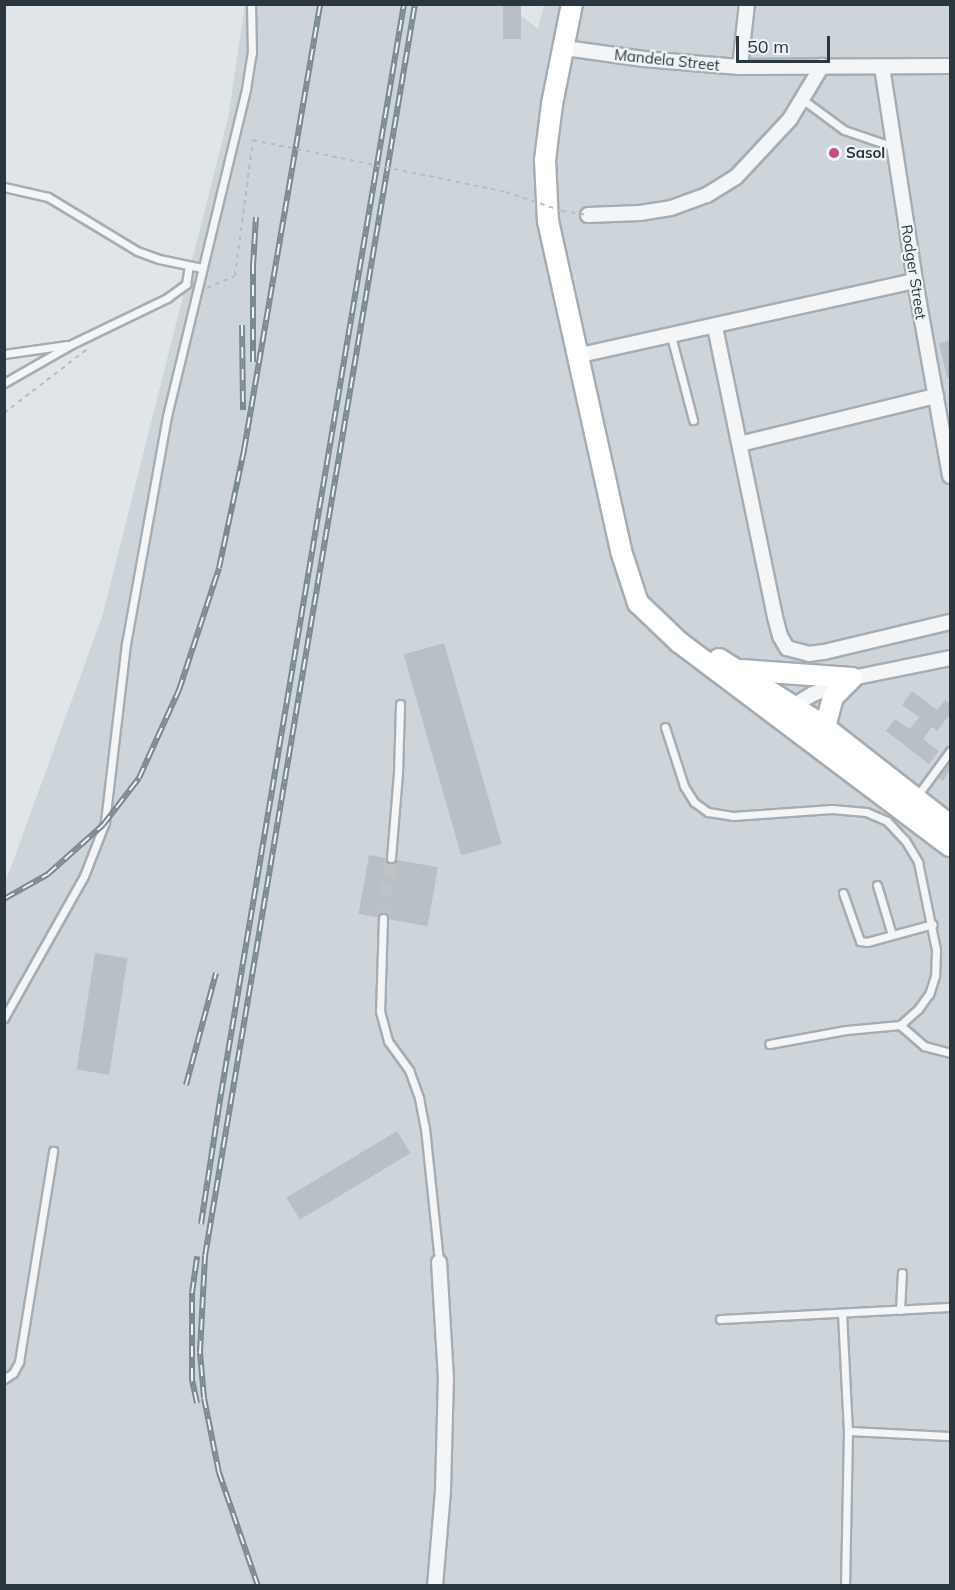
<!DOCTYPE html>
<html>
<head>
<meta charset="utf-8">
<style>
	body { margin:0 }
	#map { position:relative; width:955px; height:1590px; overflow:hidden; background:#e0e5e8; font-family:Mulish,sans-serif }
	div>[style] { position:absolute }
	[style*='--x'] { left:calc(var(--x)*1px); top:calc(var(--y)*1px); width:calc(var(--w)*1px); rotate:calc(var(--a)*1deg) }
	.built>* { inset:0; background:#ced5da }
	.building>* { inset:0; background:#b8c0c5; transform-origin:0 0 }
	.minor-tunnel>* { height:14px; margin-top:-7px; transform-origin:0; background:repeating-linear-gradient(90deg,#bcc2c6 0 14px,transparent 0 21px) }
	.path>* { height:2px; margin-top:-1px; transform-origin:0; background:repeating-linear-gradient(90deg,#b7bcc0 0 4.5px,transparent 0 9px) }
	.roads { filter:drop-shadow(2px 0 #a6adb2) drop-shadow(-2px 0 #a6adb2) drop-shadow(0 2px #a6adb2) drop-shadow(0 -2px #a6adb2) }
	.service>* { height:7px; margin:-3.5px; padding:0 3.5px; transform-origin:3.5px; border-radius:3.5px; background:#f3f5f7 }
	.minor>* { height:14px; margin:-7px; padding:0 7px; transform-origin:7px; border-radius:7px; background:#f3f5f7 }
	.secondary>* { height:20px; margin:-10px; padding:0 10px; transform-origin:10px; border-radius:10px; background:#fff }
	.rail>* { height:6px; margin-top:-3px; transform-origin:0; background:repeating-linear-gradient(90deg,#eff4f6 0 11px,#7b8991 0 22px); box-sizing:border-box; border-block:2px solid #7b8991 }
	.path-bridge>* { height:2px; margin-top:-1px; transform-origin:0; background:repeating-linear-gradient(90deg,#b7bcc0 0 4.5px,transparent 0 9px) }
	.dots>* { width:16px; height:16px; translate:-50% -50%; box-sizing:border-box; border:3px solid #eff4f6; border-radius:50% }
	span { translate:-50% -50%; white-space:nowrap; text-align:center; line-height:1.15; -webkit-text-stroke:4.5px #eff4f6; paint-order:stroke }
	.street-label { font-size:15px; color:#2a373e }
	.poi-label { font-size:15px; color:#2a373e; font-weight:700 }
	.left { translate:0 -50%; text-align:left }
	.frame { position:absolute; inset:0; border:6px solid #2a373e; pointer-events:none }
	.scale { position:absolute; left:736px; top:36px; width:94px; height:27px; box-sizing:border-box; border:3px solid #2a373e; border-top:0; padding-left:8px; font-size:18px; line-height:21px; white-space:nowrap; color:#2a373e; -webkit-text-stroke:4px #eff4f6; paint-order:stroke }
</style>
</head>
<body>
<div id="map">
	<div class="built">
		<i style="clip-path:polygon(245px 5px,508px 5px,538px 29px,544px 5px,950px 5px,950px 1585px,5px 1585px,4px 886px,102px 617px,228px 118px)"></i>
	</div>
	<div class="building">
		<i style="left:503px;top:4px;width:18px;height:35px"></i>
		<i style="clip-path:polygon(950px 340px,950px 379px,947px 377px,939px 343px)"></i>
		<i style="left:444px;top:643px;width:209px;height:42px;rotate:74deg"></i>
		<i style="clip-path:polygon(912px 691px,937px 710px,945px 700px,950px 703px,950px 714px,937px 731px,932px 727px,923px 739px,939px 751px,929px 764px,886px 731px,895px 719px,910px 729px,919px 717px,902px 705px)"></i>
		<i style="clip-path:polygon(950px 757px,950px 769px,943px 781px,937px 777px)"></i>
		<i style="left:369px;top:855px;width:70px;height:60px;rotate:10deg"></i>
		<i style="left:95px;top:953px;width:33px;height:118px;rotate:9deg"></i>
		<i style="left:397px;top:1131px;width:26px;height:129px;rotate:59deg"></i>
	</div>
	<div class="minor-tunnel">
		<i style="--x:383;--y:918;--w:61;--a:-82.4"></i>
	</div>
	<div class="path">
		<i style="--x:4;--y:413;--w:108;--a:-37.5"></i>
	</div>
	<div class="roads">
		<div class="service">
			<i style="--x:802;--y:99;--w:52;--a:36.4"></i>
			<i style="--x:844;--y:130;--w:53;--a:18.8"></i>
			<i style="--x:4;--y:187;--w:45;--a:12.8"></i>
			<i style="--x:48;--y:197;--w:104;--a:31.2"></i>
			<i style="--x:137;--y:251;--w:23;--a:20"></i>
			<i style="--x:159;--y:259;--w:44;--a:11.8"></i>
			<i style="--x:671;--y:336;--w:87;--a:75.3"></i>
			<i style="--x:4;--y:354;--w:64;--a:-8.1"></i>
			<i style="--x:4;--y:383;--w:78;--a:-29.8"></i>
			<i style="--x:72;--y:344;--w:106;--a:-25.8"></i>
			<i style="--x:167;--y:298;--w:24;--a:-36"></i>
			<i style="--x:186;--y:284;--w:18;--a:-81"></i>
			<i style="--x:665;--y:727;--w:62;--a:72.1"></i>
			<i style="--x:684;--y:786;--w:19;--a:58"></i>
			<i style="--x:694;--y:802;--w:17;--a:36"></i>
			<i style="--x:708;--y:812;--w:25;--a:9"></i>
			<i style="--x:733;--y:816;--w:99;--a:-4"></i>
			<i style="--x:832;--y:809;--w:34;--a:5"></i>
			<i style="--x:866;--y:812;--w:23;--a:23"></i>
			<i style="--x:887;--y:821;--w:26;--a:47"></i>
			<i style="--x:905;--y:840;--w:26;--a:59"></i>
			<i style="--x:918;--y:862;--w:90;--a:78.4"></i>
			<i style="--x:936;--y:950;--w:26;--a:92"></i>
			<i style="--x:935;--y:976;--w:19;--a:108"></i>
			<i style="--x:929;--y:994;--w:19;--a:126"></i>
			<i style="--x:918;--y:1009;--w:24;--a:138"></i>
			<i style="--x:900;--y:1025;--w:54;--a:174.7"></i>
			<i style="--x:846;--y:1030;--w:78;--a:169.7"></i>
			<i style="--x:917;--y:796;--w:56;--a:-53.7"></i>
			<i style="--x:391;--y:858;--w:85;--a:-85.3"></i>
			<i style="--x:398;--y:773;--w:69;--a:-88.3"></i>
			<i style="--x:877;--y:885;--w:52;--a:73.3"></i>
			<i style="--x:843;--y:893;--w:51;--a:70.5"></i>
			<i style="--x:860;--y:941;--w:7;--a:8"></i>
			<i style="--x:867;--y:942;--w:68;--a:-15.3"></i>
			<i style="--x:383;--y:918;--w:93;--a:91.8"></i>
			<i style="--x:380;--y:1011;--w:31;--a:75"></i>
			<i style="--x:388;--y:1041;--w:36;--a:54"></i>
			<i style="--x:409;--y:1070;--w:30;--a:70"></i>
			<i style="--x:419;--y:1098;--w:31;--a:79"></i>
			<i style="--x:425;--y:1128;--w:135;--a:84"></i>
			<i style="--x:4;--y:1018;--w:163;--a:-60.6"></i>
			<i style="--x:84;--y:876;--w:58;--a:-68.7"></i>
			<i style="--x:105;--y:822;--w:179;--a:-83.3"></i>
			<i style="--x:126;--y:644;--w:232;--a:-79.8"></i>
			<i style="--x:167;--y:416;--w:336;--a:-76.4"></i>
			<i style="--x:246;--y:89;--w:36;--a:-81"></i>
			<i style="--x:252;--y:53;--w:49;--a:-91.2"></i>
			<i style="--x:900;--y:1025;--w:32;--a:41"></i>
			<i style="--x:924;--y:1046;--w:27;--a:15"></i>
			<i style="--x:900;--y:1310;--w:37;--a:-87"></i>
			<i style="--x:842;--y:1313;--w:118;--a:87.1"></i>
			<i style="--x:848;--y:1431;--w:155;--a:91.1"></i>
			<i style="--x:720;--y:1319;--w:230;--a:-3"></i>
			<i style="--x:4;--y:1379;--w:11;--a:-34"></i>
			<i style="--x:13;--y:1373;--w:13;--a:-61"></i>
			<i style="--x:19;--y:1362;--w:214;--a:-80.8"></i>
			<i style="--x:848;--y:1431;--w:102;--a:2.8"></i>
		</div>
		<div class="minor">
			<i style="--x:565;--y:48;--w:80;--a:7.9"></i>
			<i style="--x:644;--y:59;--w:96;--a:4.8"></i>
			<i style="--x:740;--y:67;--w:210;--a:-0.3"></i>
			<i style="--x:740;--y:67;--w:63;--a:-83.7"></i>
			<i style="--x:882;--y:67;--w:217;--a:81.2"></i>
			<i style="--x:915;--y:281;--w:198;--a:79.8"></i>
			<i style="--x:588;--y:215;--w:52;--a:-2.2"></i>
			<i style="--x:640;--y:213;--w:31;--a:-9"></i>
			<i style="--x:671;--y:208;--w:38;--a:-20"></i>
			<i style="--x:707;--y:195;--w:34;--a:-32"></i>
			<i style="--x:736;--y:177;--w:79;--a:-47"></i>
			<i style="--x:790;--y:119;--w:62;--a:-58.9"></i>
			<i style="--x:715;--y:327;--w:296;--a:78.3"></i>
			<i style="--x:775;--y:617;--w:20;--a:75"></i>
			<i style="--x:780;--y:636;--w:14;--a:60"></i>
			<i style="--x:787;--y:648;--w:23;--a:15"></i>
			<i style="--x:809;--y:654;--w:15;--a:-8"></i>
			<i style="--x:824;--y:652;--w:130;--a:-13.4"></i>
			<i style="--x:576;--y:356;--w:347;--a:-12.5"></i>
			<i style="--x:740;--y:444;--w:202;--a:-13.8"></i>
			<i style="--x:788;--y:709;--w:29;--a:-31"></i>
			<i style="--x:813;--y:694;--w:42;--a:-22.3"></i>
			<i style="--x:852;--y:678;--w:100;--a:-11.5"></i>
			<i style="--x:435;--y:1586;--w:96;--a:-85.2"></i>
			<i style="--x:443;--y:1490;--w:111;--a:-88.5"></i>
			<i style="--x:446;--y:1379;--w:117;--a:-93.4"></i>
		</div>
		<div class="secondary">
			<i style="--x:572;--y:4;--w:102;--a:101.3"></i>
			<i style="--x:552;--y:104;--w:56;--a:97.1"></i>
			<i style="--x:545;--y:160;--w:61;--a:87.2"></i>
			<i style="--x:548;--y:221;--w:338;--a:77.5"></i>
			<i style="--x:621;--y:551;--w:55;--a:71.9"></i>
			<i style="--x:638;--y:603;--w:57;--a:43.6"></i>
			<i style="--x:679;--y:642;--w:339;--a:37"></i>
			<i style="--x:719;--y:659;--w:117;--a:32.5"></i>
			<i style="--x:818;--y:722;--w:167;--a:38"></i>
			<i style="--x:741;--y:670;--w:111;--a:4.1"></i>
			<i style="--x:825;--y:727;--w:31;--a:-75"></i>
			<i style="--x:833;--y:697;--w:27;--a:-45"></i>
		</div>
	</div>
	<div class="rail">
		<i style="--x:242;--y:325;--w:85;--a:89.3"></i>
		<i style="--x:253;--y:362;--w:96;--a:-90"></i>
		<i style="--x:253;--y:266;--w:49;--a:-86.5"></i>
		<i style="--x:4;--y:899;--w:51;--a:-29.6"></i>
		<i style="--x:48;--y:874;--w:74;--a:-41.7"></i>
		<i style="--x:103;--y:825;--w:59;--a:-52.5"></i>
		<i style="--x:139;--y:778;--w:97;--a:-65.6"></i>
		<i style="--x:179;--y:690;--w:128;--a:-71.8"></i>
		<i style="--x:219;--y:568;--w:121;--a:-78"></i>
		<i style="--x:244;--y:450;--w:452;--a:-80.3"></i>
		<i style="--x:186;--y:1085;--w:116;--a:-75"></i>
		<i style="--x:201;--y:1224;--w:132;--a:-81.3"></i>
		<i style="--x:221;--y:1094;--w:1105;--a:-80.47"></i>
		<i style="--x:197;--y:1403;--w:25;--a:-102"></i>
		<i style="--x:192;--y:1379;--w:86;--a:-90"></i>
		<i style="--x:192;--y:1293;--w:37;--a:-82"></i>
		<i style="--x:258;--y:1586;--w:120;--a:-109"></i>
		<i style="--x:219;--y:1473;--w:76;--a:-101.3"></i>
		<i style="--x:204;--y:1398;--w:46;--a:-95"></i>
		<i style="--x:200;--y:1352;--w:96;--a:-87"></i>
		<i style="--x:205;--y:1256;--w:1269;--a:-80.48"></i>
	</div>
	<div class="path-bridge">
		<i style="--x:207;--y:288;--w:30;--a:-23"></i>
		<i style="--x:235;--y:276;--w:137;--a:-82.5"></i>
		<i style="--x:253;--y:140;--w:258;--a:11.6"></i>
		<i style="--x:506;--y:192;--w:59;--a:18.7"></i>
		<i style="--x:562;--y:211;--w:26;--a:9"></i>
	</div>
	<div class="dots">
		<i style="left:834px;top:153px;background:#c54d7f"></i>
	</div>
	<div class="street-label">
		<span style="left:667px;top:60px;rotate:6deg">Mandela Street</span>
		<span style="left:914px;top:272px;rotate:81deg">Rodger Street</span>
	</div>
	<div class="poi-label">
		<span class="left" style="left:846px;top:153px">Sasol</span>
	</div>
	<div class="frame"></div>
	<div class="scale">50 m</div>
</div>
</body>
</html>
